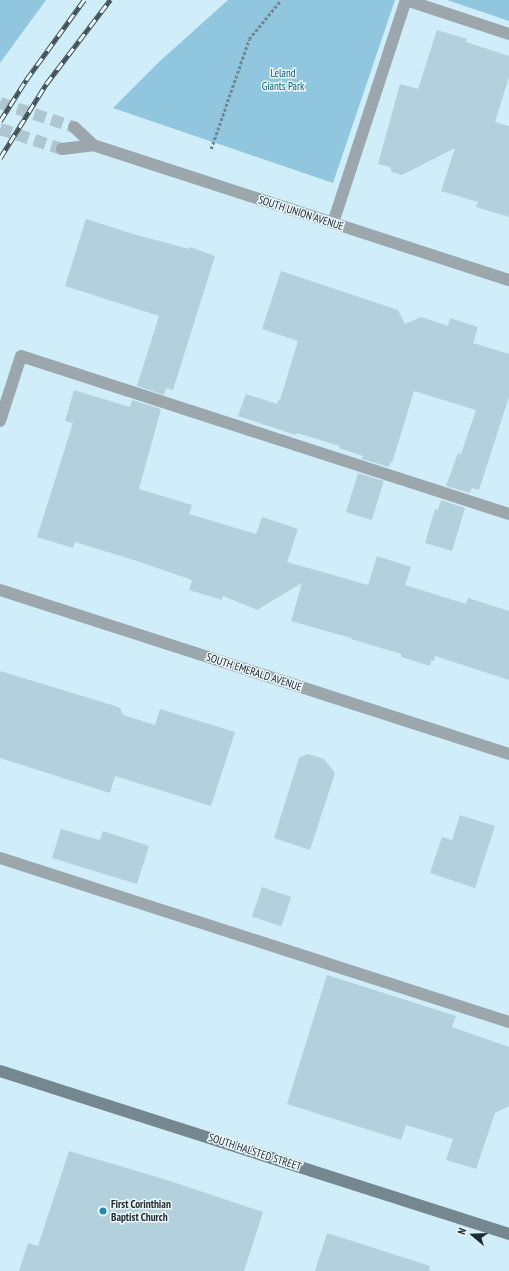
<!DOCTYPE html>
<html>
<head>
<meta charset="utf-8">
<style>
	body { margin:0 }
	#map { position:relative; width:509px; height:1271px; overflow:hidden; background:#d0edfa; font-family:"PT Sans Narrow",sans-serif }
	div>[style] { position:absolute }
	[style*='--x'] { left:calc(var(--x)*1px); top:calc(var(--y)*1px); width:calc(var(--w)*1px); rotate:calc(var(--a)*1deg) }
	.green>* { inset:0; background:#90c6de }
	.building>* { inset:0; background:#b3d0dd; transform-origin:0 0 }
	.street-tunnel>* { height:12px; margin-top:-6px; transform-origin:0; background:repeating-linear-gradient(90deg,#adc6d2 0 12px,transparent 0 18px) }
	.path>* { height:2.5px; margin-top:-1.25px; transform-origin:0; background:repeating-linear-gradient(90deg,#73878f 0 3px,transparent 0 5px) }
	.lane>* { height:12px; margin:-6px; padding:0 6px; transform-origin:6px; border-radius:6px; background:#9ba7ac }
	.street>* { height:12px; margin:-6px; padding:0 6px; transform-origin:6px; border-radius:6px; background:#9ba7ac }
	.secondary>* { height:12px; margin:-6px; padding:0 6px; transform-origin:6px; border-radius:6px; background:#75878f }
	.rail>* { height:4.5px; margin-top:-2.25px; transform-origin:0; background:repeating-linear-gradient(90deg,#ebf7fc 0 9px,#404f55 0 18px); box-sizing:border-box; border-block:1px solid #404f55 }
	.dots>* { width:11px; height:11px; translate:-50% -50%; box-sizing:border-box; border:2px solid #ebf7fc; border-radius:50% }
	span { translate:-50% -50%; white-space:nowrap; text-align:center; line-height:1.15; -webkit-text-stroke:3px #ebf7fc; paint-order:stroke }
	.park-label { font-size:11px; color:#085a75 }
	.street-label { font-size:11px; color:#202b30 }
	.poi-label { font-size:11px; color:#202b30; font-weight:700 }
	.left { translate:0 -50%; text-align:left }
	.north { position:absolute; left:453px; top:1215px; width:40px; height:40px; -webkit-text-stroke:3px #ebf7fc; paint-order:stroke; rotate:289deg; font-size:11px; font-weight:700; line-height:16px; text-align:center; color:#202b30 }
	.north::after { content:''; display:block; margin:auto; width:14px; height:18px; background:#202b30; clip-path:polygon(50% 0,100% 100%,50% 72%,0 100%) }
</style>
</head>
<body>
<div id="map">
	<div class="green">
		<i style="clip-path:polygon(0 0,46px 0,0 63px)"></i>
		<i style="clip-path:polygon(228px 0,395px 0,333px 183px,113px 108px,160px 61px)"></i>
		<i style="clip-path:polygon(447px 0,509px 0,509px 21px)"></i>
	</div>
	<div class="building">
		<i style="clip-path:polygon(437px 30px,467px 39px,466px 42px,509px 56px,509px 77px,495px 122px,509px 126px,509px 217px,476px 207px,478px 202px,441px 191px,455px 148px,402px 175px,392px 172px,390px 167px,378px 164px,400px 84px,418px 89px)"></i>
		<i style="clip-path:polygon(86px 219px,133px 234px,189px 249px,190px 247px,215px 256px,173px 390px,166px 388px,164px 395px,137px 386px,159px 316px,65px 286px)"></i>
		<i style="clip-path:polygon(281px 271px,398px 310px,405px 324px,421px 317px,448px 326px,450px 318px,478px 327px,473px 343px,509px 354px,509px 397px,479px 490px,472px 488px,470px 493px,446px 486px,458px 453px,461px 454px,476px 410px,414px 391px,392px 463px,390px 462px,389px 467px,362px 459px,363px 456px,339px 448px,340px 446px,297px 433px,296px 435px,238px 416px,246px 394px,277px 404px,279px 399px,280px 400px,298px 341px,262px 329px)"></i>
		<i style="clip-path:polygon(74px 390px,130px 407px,132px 400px,161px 409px,139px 489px,192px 505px,189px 514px,256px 534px,262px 517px,298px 529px,287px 562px,368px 585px,377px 556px,411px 567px,405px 585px,466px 604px,468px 598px,509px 611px,509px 680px,435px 656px,434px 661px,431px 660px,430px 666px,401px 657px,401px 654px,351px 639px,351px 638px,291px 621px,302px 583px,257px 610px,223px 596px,222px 600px,189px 590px,192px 580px,137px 561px,75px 542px,73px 548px,37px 537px,73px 423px,65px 421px)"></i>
		<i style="left:358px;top:473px;width:27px;height:41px;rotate:17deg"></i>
		<i style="clip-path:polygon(441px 500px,465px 508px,452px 551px,425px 543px,435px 509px,438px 510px)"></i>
		<i style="clip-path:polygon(0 671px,112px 705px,120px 708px,123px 715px,155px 725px,160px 709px,235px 732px,211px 806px,115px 776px,110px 793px,0 758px)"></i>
		<i style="clip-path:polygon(308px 754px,324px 759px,335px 773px,310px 850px,274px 838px,299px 758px)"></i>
		<i style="clip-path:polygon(460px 815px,495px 826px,475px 888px,430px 873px,442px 837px,452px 840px)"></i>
		<i style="clip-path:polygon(61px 829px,100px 840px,103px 831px,149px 846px,137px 884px,52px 858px)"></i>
		<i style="left:262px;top:887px;width:31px;height:31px;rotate:19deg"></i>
		<i style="clip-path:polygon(327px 975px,456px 1016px,452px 1027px,509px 1047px,509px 1106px,495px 1113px,476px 1169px,446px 1160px,453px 1139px,406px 1125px,401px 1140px,287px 1104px)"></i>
		<i style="clip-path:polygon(69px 1151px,167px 1180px,263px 1212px,244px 1271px,19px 1271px,28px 1243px,38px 1246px)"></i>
		<i style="clip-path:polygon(327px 1233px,430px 1266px,429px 1271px,315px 1271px)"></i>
	</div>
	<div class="street-tunnel">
		<i style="--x:0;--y:103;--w:78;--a:18"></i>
		<i style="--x:0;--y:129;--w:65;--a:17.9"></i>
	</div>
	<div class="path">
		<i style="--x:211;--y:149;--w:116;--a:-70.9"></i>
		<i style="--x:249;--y:39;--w:50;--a:-50.6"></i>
	</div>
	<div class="lane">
		<i style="--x:333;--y:223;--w:235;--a:-71.9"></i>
		<i style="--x:406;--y:0;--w:108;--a:18.3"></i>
		<i style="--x:21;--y:356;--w:513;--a:17.94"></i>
		<i style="--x:0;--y:858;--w:535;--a:17.86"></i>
	</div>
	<div class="street">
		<i style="--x:74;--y:127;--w:26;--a:43"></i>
		<i style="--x:62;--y:149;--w:31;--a:-7"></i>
		<i style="--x:93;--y:145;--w:437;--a:18"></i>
		<i style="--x:0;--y:421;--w:68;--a:-72.1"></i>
		<i style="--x:0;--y:590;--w:535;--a:17.86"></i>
	</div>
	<div class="secondary">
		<i style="--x:0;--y:1071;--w:534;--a:17.76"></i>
	</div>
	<div class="rail">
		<i style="--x:0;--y:121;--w:49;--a:-57.6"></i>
		<i style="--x:26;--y:80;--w:99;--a:-54.1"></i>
		<i style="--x:0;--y:158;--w:87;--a:-58.1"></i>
		<i style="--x:46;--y:84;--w:106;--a:-52.7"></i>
	</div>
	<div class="dots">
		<i style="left:103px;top:1211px;background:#1d8bb1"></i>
	</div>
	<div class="park-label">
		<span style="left:283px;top:80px">Leland<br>Giants Park</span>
	</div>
	<div class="street-label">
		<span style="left:301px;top:213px;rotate:18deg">SOUTH UNION AVENUE</span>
		<span style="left:254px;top:672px;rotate:18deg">SOUTH EMERALD AVENUE</span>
		<span style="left:255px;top:1152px;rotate:18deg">SOUTH HALSTED STREET</span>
	</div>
	<div class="poi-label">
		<span class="left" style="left:111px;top:1211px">First Corinthian<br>Baptist Church</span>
	</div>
	<div class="north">N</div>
</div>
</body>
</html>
